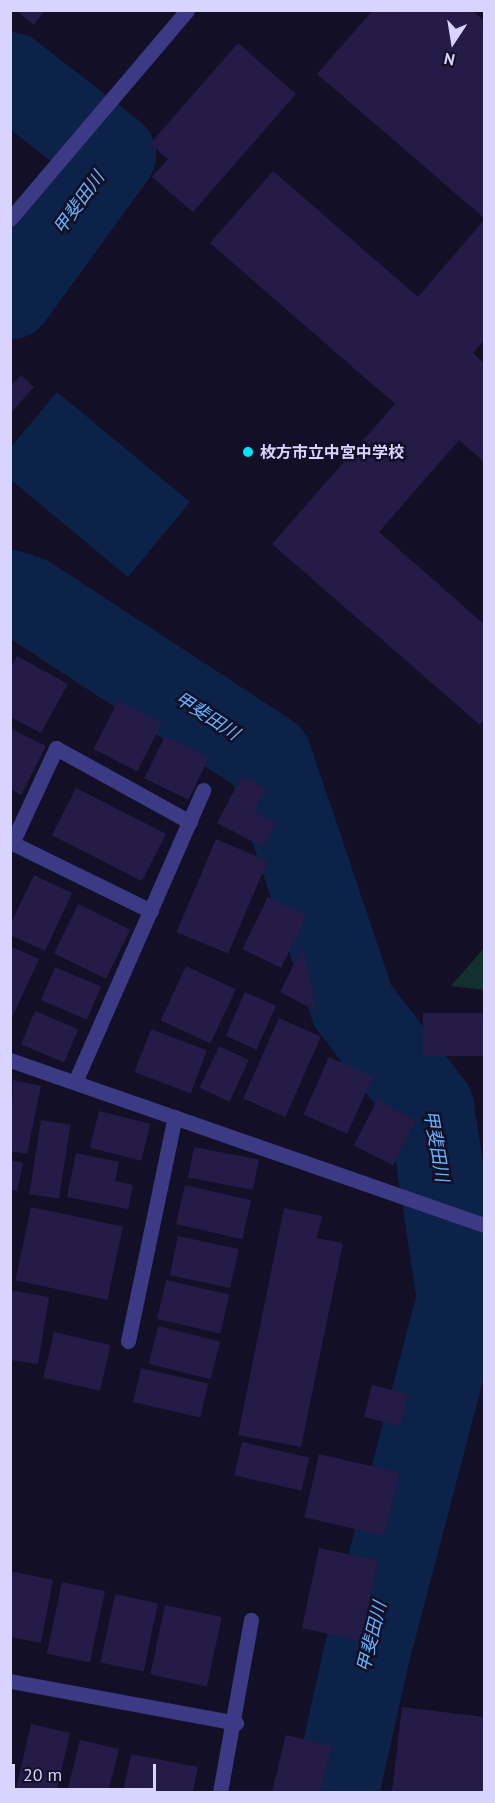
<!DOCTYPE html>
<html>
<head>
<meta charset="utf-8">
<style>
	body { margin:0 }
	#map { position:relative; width:495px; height:1803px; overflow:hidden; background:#130f26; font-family:"PT Sans","Noto Sans JP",sans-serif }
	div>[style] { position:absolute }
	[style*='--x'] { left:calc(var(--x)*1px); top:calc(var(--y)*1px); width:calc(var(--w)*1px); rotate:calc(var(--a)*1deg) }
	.green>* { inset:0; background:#12302f }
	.water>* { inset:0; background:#0c2248 }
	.river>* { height:86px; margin:-43px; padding:0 43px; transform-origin:43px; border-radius:43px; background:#0c2248 }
	.building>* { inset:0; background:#241b47; transform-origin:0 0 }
	.lane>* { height:15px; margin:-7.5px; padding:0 7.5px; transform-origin:7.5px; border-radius:7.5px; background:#3d3a85 }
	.street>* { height:15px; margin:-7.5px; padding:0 7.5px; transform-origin:7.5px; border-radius:7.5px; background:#3d3a85 }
	.dots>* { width:16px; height:16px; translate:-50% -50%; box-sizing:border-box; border:3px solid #130f26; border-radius:50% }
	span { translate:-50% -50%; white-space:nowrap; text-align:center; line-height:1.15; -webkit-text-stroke:5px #130f26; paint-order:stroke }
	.poi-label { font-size:16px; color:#d9d4ff; font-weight:700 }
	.left { translate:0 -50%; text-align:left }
	.water-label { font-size:18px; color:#62b6ff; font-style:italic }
	.frame { position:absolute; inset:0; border:12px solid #d9d4ff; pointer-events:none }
	.north { position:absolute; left:423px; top:12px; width:60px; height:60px; -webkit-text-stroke:4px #130f26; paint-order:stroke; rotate:192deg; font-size:16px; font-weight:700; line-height:24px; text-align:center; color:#d9d4ff }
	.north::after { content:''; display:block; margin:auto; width:21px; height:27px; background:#d9d4ff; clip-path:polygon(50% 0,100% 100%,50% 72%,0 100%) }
	.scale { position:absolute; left:12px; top:1764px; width:144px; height:27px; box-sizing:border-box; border:3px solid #d9d4ff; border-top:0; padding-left:8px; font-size:18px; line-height:21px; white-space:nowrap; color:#d9d4ff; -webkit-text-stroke:4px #130f26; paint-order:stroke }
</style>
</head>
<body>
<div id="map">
	<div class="green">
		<i style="clip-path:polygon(484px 948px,484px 990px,451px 986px)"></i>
	</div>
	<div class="water">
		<i style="clip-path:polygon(57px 392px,190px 502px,128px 577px,11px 480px,11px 447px)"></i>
	</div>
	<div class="river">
		<i style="--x:10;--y:75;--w:130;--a:37.8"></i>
		<i style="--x:113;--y:155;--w:175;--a:126"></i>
		<i style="--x:10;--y:593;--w:19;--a:18"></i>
		<i style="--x:28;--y:599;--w:288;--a:33.2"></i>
		<i style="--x:269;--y:757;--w:263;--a:71.4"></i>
		<i style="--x:353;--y:1006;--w:128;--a:52.3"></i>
		<i style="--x:431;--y:1107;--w:194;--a:81.4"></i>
		<i style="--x:460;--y:1299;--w:375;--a:104.7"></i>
		<i style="--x:365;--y:1662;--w:133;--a:102.6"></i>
	</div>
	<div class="building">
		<i style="clip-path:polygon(16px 10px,45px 10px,34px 25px)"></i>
		<i style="clip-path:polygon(373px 10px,472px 10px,484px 21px,484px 218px,317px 74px)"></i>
		<i style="clip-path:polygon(238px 43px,296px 94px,193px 212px,152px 177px,168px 159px,150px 144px)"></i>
		<i style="clip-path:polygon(273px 171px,418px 297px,484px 220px,484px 340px,473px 353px,484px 363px,484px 462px,459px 440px,379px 532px,484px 624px,484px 719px,480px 725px,272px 544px,395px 404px,210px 243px)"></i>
		<i style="clip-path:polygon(21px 375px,34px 387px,10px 414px,10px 386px)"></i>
		<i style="clip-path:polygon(17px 656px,68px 684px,41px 733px,10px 717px,10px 668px)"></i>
		<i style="left:118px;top:701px;width:49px;height:54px;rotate:27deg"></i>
		<i style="clip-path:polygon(10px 728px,46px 746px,21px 795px,10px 789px)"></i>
		<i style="left:165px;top:736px;width:49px;height:47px;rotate:26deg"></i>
		<i style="clip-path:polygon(242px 776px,266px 789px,254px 812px,276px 823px,263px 847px,217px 823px)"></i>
		<i style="left:76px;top:788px;width:101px;height:53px;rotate:27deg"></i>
		<i style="left:216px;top:839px;width:56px;height:101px;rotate:23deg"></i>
		<i style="clip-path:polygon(34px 875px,72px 893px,45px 951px,10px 935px,10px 925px)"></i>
		<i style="left:268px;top:897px;width:43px;height:58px;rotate:26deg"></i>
		<i style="left:78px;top:904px;width:58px;height:55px;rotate:26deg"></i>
		<i style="clip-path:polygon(10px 946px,39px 959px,10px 1022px)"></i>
		<i style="clip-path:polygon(303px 946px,316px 1011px,280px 992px)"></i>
		<i style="left:186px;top:966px;width:55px;height:60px;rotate:25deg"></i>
		<i style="left:55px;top:967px;width:50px;height:36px;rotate:23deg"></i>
		<i style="left:245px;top:992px;width:34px;height:48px;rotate:24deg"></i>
		<i style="left:35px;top:1011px;width:47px;height:36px;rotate:23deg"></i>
		<i style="left:484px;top:1013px;width:43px;height:61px;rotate:90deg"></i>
		<i style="left:279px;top:1018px;width:46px;height:88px;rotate:24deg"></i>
		<i style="left:151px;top:1029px;width:60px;height:46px;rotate:21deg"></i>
		<i style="left:219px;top:1046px;width:33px;height:46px;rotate:25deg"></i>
		<i style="left:329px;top:1057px;width:48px;height:63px;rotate:24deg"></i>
		<i style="clip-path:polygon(13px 1080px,41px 1086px,27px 1154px,10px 1151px)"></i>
		<i style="left:377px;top:1100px;width:44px;height:51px;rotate:27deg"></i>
		<i style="left:99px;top:1111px;width:53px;height:38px;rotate:14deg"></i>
		<i style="left:41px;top:1120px;width:30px;height:75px;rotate:9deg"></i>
		<i style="left:194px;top:1147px;width:66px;height:31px;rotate:11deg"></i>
		<i style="clip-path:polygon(76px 1153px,119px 1162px,115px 1181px,133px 1185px,128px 1209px,67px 1197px)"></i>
		<i style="clip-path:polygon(10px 1160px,23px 1163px,17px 1191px,10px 1190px)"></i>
		<i style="left:185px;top:1185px;width:68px;height:40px;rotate:13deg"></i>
		<i style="left:31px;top:1207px;width:94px;height:75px;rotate:12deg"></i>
		<i style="clip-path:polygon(284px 1208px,322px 1216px,317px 1238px,343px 1243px,301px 1447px,238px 1435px)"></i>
		<i style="left:178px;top:1236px;width:62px;height:40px;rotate:12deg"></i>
		<i style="left:166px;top:1280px;width:65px;height:40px;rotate:13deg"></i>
		<i style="clip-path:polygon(10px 1290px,49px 1297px,38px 1364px,10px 1360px)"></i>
		<i style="left:158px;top:1326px;width:64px;height:39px;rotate:14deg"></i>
		<i style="left:54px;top:1332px;width:58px;height:47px;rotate:13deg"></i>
		<i style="left:141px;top:1368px;width:69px;height:35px;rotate:13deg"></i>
		<i style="left:372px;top:1385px;width:37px;height:33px;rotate:14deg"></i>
		<i style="left:242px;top:1442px;width:69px;height:34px;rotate:13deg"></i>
		<i style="left:319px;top:1454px;width:82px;height:65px;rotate:13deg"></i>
		<i style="left:319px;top:1548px;width:60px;height:82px;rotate:12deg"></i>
		<i style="clip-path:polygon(10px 1571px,53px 1580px,41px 1643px,10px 1637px)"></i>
		<i style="left:62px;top:1582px;width:44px;height:73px;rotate:12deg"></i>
		<i style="left:115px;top:1594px;width:44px;height:70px;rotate:12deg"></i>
		<i style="left:165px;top:1605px;width:58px;height:71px;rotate:12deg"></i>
		<i style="clip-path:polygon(402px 1707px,484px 1717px,484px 1792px,392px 1792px)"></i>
		<i style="left:31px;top:1724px;width:40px;height:70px;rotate:13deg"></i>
		<i style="clip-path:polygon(286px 1735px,332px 1746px,320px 1792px,272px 1792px)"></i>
		<i style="clip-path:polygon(80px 1740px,119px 1749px,108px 1792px,67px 1792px)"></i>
		<i style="clip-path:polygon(131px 1754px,198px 1767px,193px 1792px,123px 1792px)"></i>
	</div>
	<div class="lane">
		<i style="--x:128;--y:1341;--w:229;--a:-78.2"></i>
	</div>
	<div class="street">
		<i style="--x:10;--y:219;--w:274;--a:-49.7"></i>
		<i style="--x:151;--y:911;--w:155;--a:-153.9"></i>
		<i style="--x:12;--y:843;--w:105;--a:-65.1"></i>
		<i style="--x:56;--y:748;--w:153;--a:28.9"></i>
		<i style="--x:10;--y:1060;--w:502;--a:19.19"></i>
		<i style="--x:75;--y:1082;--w:319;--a:-66.3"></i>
		<i style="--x:10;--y:1681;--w:230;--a:10.5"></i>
		<i style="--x:220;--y:1792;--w:175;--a:-79.8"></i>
	</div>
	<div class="dots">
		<i style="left:248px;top:452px;background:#00e5ff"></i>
	</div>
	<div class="poi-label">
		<span class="left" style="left:260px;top:452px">枚方市立中宮中学校</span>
	</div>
	<div class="water-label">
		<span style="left:79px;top:203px;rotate:-54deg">甲斐田川</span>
		<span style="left:207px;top:716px;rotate:33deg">甲斐田川</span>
		<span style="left:436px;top:1146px;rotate:80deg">甲斐田川</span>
		<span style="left:372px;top:1637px;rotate:-76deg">甲斐田川</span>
	</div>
	<div class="frame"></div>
	<div class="north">N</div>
	<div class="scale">20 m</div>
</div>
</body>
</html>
